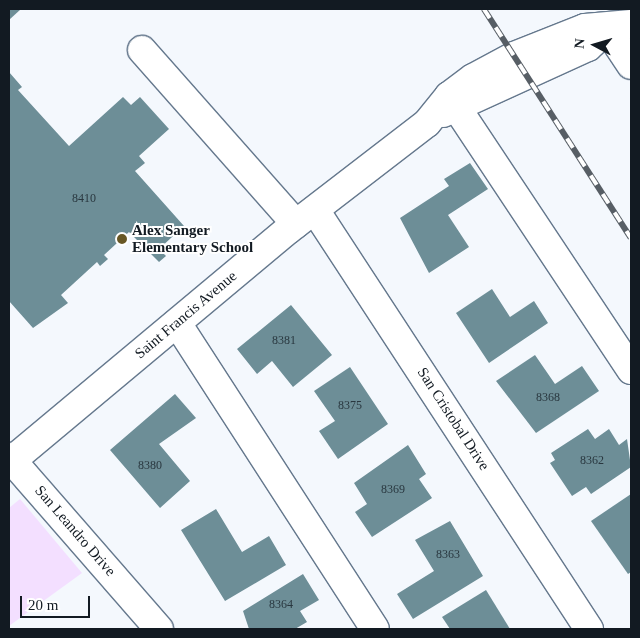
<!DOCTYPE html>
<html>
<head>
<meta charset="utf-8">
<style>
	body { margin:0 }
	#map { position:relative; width:640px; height:638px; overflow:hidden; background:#f4f8fd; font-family:Georgia,serif }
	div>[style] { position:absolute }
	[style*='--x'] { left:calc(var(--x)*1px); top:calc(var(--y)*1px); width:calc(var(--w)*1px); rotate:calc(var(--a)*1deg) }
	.green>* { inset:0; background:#f3dfff }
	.building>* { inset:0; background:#6d8e97 }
	.roads { filter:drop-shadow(1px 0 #65788d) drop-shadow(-1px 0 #65788d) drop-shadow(0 1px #65788d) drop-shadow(0 -1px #65788d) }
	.minor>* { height:28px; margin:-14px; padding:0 14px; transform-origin:14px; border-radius:14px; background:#fff }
	.rail>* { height:5.5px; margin-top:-2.75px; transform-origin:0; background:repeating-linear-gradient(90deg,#fff 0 11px,#575e65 0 22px); box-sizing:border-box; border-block:1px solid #575e65 }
	.dots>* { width:14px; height:14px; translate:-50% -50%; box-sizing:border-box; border:2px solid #fff; border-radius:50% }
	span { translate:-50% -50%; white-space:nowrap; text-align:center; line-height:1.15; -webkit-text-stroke:4px #fff; paint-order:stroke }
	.number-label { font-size:12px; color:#29373f }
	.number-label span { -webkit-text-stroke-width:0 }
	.poi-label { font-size:15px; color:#121a22; font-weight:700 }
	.left { translate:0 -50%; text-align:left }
	.street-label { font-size:15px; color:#121a22 }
	.frame { position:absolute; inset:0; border:10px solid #121a22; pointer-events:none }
	.north { position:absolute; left:570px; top:20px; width:50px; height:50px; -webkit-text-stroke:4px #fff; paint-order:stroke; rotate:276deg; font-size:14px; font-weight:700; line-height:20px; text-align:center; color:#121a22 }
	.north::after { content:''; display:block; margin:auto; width:18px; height:22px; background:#121a22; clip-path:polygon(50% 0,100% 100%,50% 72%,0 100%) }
	.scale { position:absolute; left:20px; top:596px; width:70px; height:22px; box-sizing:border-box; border:2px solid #121a22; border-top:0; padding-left:6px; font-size:15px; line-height:18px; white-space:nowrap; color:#121a22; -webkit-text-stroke:4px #fff; paint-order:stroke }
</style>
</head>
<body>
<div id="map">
	<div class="green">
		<i style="clip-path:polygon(20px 499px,82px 573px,9px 626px,9px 508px)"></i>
	</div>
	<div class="building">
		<i style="clip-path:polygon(9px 9px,21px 9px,9px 20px)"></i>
		<i style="clip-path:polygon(9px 72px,22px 87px,18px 90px,69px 146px,123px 97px,131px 105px,140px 97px,169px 129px,139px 156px,145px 163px,135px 171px,184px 226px,159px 249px,166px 256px,159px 262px,129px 232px,104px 255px,108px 259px,100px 266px,97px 262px,61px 295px,68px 303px,33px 328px,9px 301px)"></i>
		<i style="clip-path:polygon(470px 163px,488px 189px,448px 215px,469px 247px,429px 273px,400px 218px,449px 186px,444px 179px)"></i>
		<i style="clip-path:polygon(492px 289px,510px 317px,534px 301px,548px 323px,489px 363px,456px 313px)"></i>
		<i style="clip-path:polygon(291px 305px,332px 355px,293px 387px,272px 361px,257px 374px,237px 349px)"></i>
		<i style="clip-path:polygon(535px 355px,555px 384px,582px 366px,599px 391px,536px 433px,496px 381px)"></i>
		<i style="clip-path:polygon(350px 367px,388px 424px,338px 459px,319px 431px,335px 421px,314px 391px)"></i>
		<i style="clip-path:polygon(175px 394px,196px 418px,159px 444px,190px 481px,160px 508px,110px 450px)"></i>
		<i style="clip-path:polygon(588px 429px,595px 439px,609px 429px,619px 445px,627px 439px,631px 467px,591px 494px,586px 487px,572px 496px,550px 463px,555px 460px,551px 453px)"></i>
		<i style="clip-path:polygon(408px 445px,426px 474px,419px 479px,432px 498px,372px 537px,355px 512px,367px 504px,354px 483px)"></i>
		<i style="clip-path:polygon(631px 494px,631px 572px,628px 574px,591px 521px)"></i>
		<i style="clip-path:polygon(216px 509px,242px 552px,269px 536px,286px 565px,225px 601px,181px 530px)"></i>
		<i style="clip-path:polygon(450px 521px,483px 576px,413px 619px,397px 594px,434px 571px,415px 540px)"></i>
		<i style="clip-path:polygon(303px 574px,319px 600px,300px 611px,307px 622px,295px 629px,249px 629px,243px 611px)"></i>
		<i style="clip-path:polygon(486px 590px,510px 629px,450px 629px,442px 617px)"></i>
	</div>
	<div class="roads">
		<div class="minor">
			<i style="--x:607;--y:29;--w:43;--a:56.3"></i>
			<i style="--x:142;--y:50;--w:232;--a:48.5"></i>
			<i style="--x:449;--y:96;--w:329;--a:56.4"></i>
			<i style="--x:443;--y:113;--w:159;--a:-24.5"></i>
			<i style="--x:588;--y:47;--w:25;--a:-43"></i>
			<i style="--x:315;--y:210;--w:501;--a:56.82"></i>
			<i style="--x:177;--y:323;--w:364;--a:57.1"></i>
			<i style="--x:9;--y:457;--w:228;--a:48.9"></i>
			<i style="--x:9;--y:463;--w:363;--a:-39.9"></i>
			<i style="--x:288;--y:230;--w:175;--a:-37.6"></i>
			<i style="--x:427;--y:123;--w:35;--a:-51"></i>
			<i style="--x:449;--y:96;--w:30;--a:-37"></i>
			<i style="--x:473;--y:78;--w:47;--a:-28.2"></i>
			<i style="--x:514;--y:56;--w:76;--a:-21.5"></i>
			<i style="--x:585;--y:28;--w:46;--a:-5"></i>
		</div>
	</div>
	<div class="rail">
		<i style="--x:484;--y:9;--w:272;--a:57.3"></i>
	</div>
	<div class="dots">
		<i style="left:122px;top:239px;background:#685725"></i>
	</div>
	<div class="number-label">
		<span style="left:84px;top:199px">8410</span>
		<span style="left:284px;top:341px">8381</span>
		<span style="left:548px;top:398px">8368</span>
		<span style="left:350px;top:406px">8375</span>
		<span style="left:592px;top:461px">8362</span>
		<span style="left:150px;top:466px">8380</span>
		<span style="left:393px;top:490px">8369</span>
		<span style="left:448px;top:555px">8363</span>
		<span style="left:281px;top:605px">8364</span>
	</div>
	<div class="poi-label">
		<span class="left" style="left:132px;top:239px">Alex Sanger<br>Elementary School</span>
	</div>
	<div class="street-label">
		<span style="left:186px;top:315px;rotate:-40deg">Saint Francis Avenue</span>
		<span style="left:453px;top:419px;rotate:57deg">San Cristobal Drive</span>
		<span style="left:75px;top:531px;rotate:49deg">San Leandro Drive</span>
	</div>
	<div class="frame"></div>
	<div class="north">N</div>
	<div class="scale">20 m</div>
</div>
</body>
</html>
